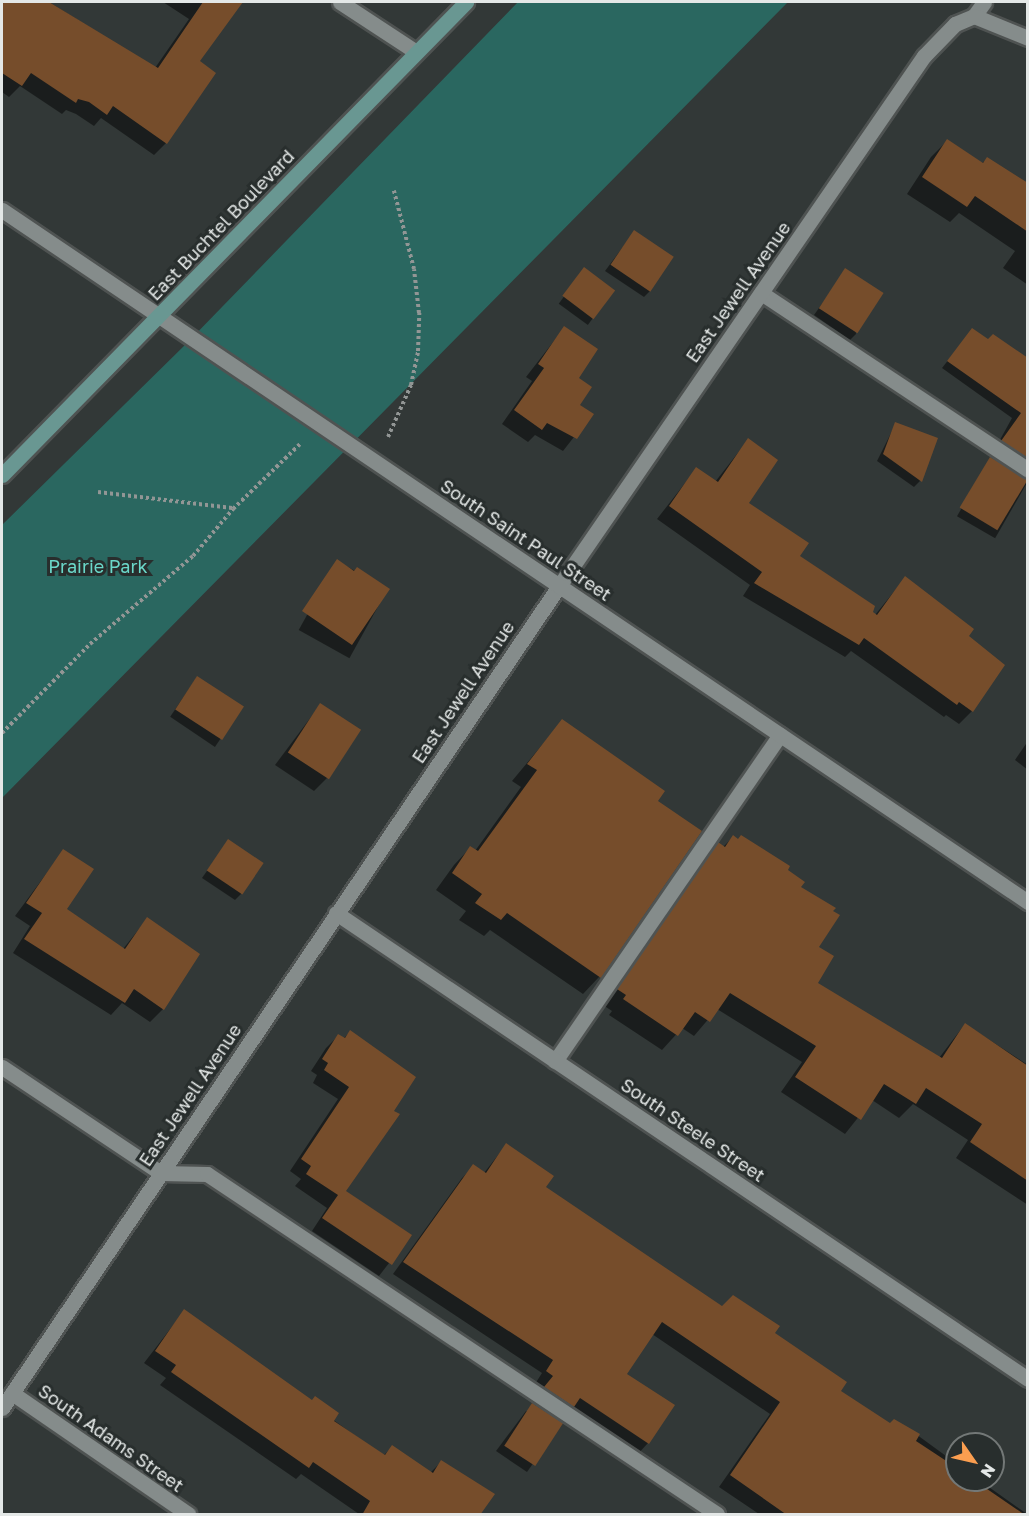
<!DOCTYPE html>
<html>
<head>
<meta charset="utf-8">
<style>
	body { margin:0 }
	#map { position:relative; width:1029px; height:1516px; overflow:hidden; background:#323837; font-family:"Golos Text",sans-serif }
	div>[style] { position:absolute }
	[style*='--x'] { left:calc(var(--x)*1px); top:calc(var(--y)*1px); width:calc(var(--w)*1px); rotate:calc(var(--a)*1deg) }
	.green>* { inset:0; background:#2a6760 }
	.shadow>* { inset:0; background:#0007; transform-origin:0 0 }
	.building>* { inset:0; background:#764d2b; transform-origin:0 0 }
	.path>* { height:4px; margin-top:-2px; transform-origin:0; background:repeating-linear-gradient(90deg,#929695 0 3px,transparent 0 6px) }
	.roads { filter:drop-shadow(2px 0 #4f5352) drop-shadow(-2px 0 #4f5352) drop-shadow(0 2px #4f5352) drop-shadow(0 -2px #4f5352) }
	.service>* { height:15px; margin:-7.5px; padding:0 7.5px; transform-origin:7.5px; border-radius:7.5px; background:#858c8b }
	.minor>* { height:15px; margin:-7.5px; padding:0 7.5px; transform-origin:7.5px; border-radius:7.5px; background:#858c8b }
	.tertiary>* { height:15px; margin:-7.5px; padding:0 7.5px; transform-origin:7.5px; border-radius:7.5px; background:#858c8b }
	.secondary>* { height:15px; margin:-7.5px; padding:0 7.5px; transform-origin:7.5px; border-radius:7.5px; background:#699792 }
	span { translate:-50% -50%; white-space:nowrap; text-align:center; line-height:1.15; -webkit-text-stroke:6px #282e2d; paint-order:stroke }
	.street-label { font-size:18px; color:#e4e8e7 }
	.park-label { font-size:18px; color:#6bd8ca }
	.frame { position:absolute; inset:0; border:3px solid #e4e8e7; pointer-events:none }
	.north { position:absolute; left:945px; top:1432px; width:60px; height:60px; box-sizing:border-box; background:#282e2d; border:2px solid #737877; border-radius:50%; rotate:124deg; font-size:16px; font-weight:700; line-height:24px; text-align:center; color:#e4e8e7 }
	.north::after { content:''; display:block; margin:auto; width:21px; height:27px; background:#fb9e50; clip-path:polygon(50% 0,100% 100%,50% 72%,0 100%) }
</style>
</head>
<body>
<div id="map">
	<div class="green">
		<i style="clip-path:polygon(518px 2px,788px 2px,2px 798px,2px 525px,187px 343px)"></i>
	</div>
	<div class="shadow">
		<i style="clip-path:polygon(2px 2px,49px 2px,155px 68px,189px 19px,163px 2px,241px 2px,197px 62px,166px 143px,154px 155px,101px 118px,94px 126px,76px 114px,66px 110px,62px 114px,20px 86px,9px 97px,2px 92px)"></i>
		<i style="clip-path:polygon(947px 141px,981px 164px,987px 159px,1028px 185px,1028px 285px,1003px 268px,1015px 251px,959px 213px,950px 222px,907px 194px,931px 157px)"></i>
		<i style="clip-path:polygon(634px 232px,650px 291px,644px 297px,605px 271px)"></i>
		<i style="left:584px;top:269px;width:36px;height:43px;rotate:36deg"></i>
		<i style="clip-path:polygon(846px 270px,856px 334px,850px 340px,814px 315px)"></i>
		<i style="clip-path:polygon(564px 328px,576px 378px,578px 405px,592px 414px,563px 451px,535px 435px,528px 442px,502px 424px,532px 381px,526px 377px)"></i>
		<i style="clip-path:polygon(972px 330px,1028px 383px,1028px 468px,996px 447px,1012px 418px,942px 368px)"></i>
		<i style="clip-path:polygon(896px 423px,920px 481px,914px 487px,877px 461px)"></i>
		<i style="clip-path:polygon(748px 440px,747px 503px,798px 557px,875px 615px,905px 578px,967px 637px,972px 711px,959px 724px,946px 715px,944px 717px,851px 651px,845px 657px,743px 596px,750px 585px,657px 519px,696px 469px,715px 482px)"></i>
		<i style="left:990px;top:459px;width:44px;height:66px;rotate:30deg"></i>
		<i style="left:337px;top:561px;width:58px;height:79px;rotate:29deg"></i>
		<i style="left:197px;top:677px;width:54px;height:48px;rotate:34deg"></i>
		<i style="clip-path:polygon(320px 705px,327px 778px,314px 791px,275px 765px)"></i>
		<i style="clip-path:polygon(562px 721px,656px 802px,599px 977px,583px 994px,490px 930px,484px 936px,459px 920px,466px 911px,436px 890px,454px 865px,470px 848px,475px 851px,521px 787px,512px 781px)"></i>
		<i style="clip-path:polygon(1028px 741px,1028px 770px,1015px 760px)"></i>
		<i style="clip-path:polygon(733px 837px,785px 871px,799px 887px,817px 948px,816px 983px,939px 1058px,965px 1024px,1028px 1065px,1028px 1205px,956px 1158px,968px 1140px,913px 1104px,899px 1118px,872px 1100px,845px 1134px,781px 1092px,802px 1062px,717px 1009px,694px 1036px,682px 1028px,662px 1050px,609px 1015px,612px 1011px,603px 1005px,703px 859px,718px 844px,723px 847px)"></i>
		<i style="clip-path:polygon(228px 841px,241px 894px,235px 900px,202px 878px)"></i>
		<i style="clip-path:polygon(63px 851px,65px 909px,123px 949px,147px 919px,163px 1009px,150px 1022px,122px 1003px,111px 1015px,13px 953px,30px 926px,15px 916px)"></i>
		<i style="clip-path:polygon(350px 1032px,392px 1111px,344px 1191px,410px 1236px,379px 1276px,312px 1231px,327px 1208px,295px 1186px,301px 1179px,290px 1171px,338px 1099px,313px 1083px,317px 1075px,311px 1071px,326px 1048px,338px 1036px,343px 1039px)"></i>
		<i style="clip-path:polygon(506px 1145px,544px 1188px,722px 1308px,773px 1333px,839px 1392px,890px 1425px,909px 1429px,957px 1464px,957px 1480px,979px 1480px,1027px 1514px,759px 1514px,719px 1487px,770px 1414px,652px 1334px,625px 1374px,648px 1443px,637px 1455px,534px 1399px,543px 1388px,535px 1384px,542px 1373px,393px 1274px,462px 1178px,474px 1166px,484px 1173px)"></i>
		<i style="clip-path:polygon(184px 1311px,383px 1456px,392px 1447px,430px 1473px,441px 1462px,479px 1514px,359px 1514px,301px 1474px,296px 1479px,160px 1385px,166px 1378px,144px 1363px)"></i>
		<i style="clip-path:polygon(526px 1411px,561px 1424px,527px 1472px,496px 1451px)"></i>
	</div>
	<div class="building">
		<i style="clip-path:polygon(2px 2px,49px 2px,158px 68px,203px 2px,243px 2px,200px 61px,216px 73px,167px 144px,113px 106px,107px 115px,89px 102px,78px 99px,76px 103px,31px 73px,22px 86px,2px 73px)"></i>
		<i style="clip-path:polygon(947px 139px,983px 163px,987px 157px,1028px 183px,1028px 232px,975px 196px,967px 207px,922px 177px)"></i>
		<i style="left:634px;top:230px;width:48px;height:42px;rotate:34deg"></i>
		<i style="left:584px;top:267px;width:39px;height:36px;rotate:37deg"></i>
		<i style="left:845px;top:268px;width:46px;height:48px;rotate:33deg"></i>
		<i style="clip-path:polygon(564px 326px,598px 349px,579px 378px,592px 387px,580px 405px,594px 414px,577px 439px,547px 423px,542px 430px,514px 410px,544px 368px,538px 364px)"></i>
		<i style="clip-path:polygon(972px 328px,988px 339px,993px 334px,1028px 358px,1028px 458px,1001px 441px,1021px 413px,947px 361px)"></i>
		<i style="clip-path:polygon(895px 422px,938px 438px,922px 482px,883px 454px)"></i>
		<i style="clip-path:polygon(748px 438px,778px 460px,749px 503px,809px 543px,800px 556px,875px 606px,873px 612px,877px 615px,905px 576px,974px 629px,969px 636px,1005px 665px,973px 712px,959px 702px,957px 705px,864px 638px,859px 645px,754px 583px,762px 572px,669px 506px,696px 467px,718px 482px)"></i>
		<i style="left:990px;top:457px;width:44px;height:59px;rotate:31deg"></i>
		<i style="clip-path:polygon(337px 559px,354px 571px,357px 567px,390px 589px,352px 645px,302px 611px)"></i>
		<i style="left:197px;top:676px;width:56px;height:40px;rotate:33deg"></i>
		<i style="left:320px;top:703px;width:49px;height:59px;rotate:33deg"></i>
		<i style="clip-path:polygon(562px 719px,665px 791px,658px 801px,702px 831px,601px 978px,507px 913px,501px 920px,475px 903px,482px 894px,452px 873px,470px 846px,478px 851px,537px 770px,527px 764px)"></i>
		<i style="clip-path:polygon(733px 835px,738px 839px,741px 835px,790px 866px,788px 870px,805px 882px,801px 887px,836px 908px,833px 911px,840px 915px,819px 947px,834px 956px,818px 983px,942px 1058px,965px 1023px,1028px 1066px,1028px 1181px,970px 1142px,982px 1124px,926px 1088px,916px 1104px,884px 1084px,861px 1120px,795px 1077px,816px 1046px,730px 993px,710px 1022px,695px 1012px,678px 1036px,623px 999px,626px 995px,617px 989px,718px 842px,725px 847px)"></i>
		<i style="left:228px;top:839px;width:43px;height:38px;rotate:34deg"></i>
		<i style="clip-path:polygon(63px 849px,94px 869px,67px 909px,125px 949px,147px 917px,200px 954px,164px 1010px,134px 989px,125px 1003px,24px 939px,42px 913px,26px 903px)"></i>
		<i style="clip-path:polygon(350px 1030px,416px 1077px,394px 1111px,400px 1114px,346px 1191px,412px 1235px,392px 1265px,322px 1218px,338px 1195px,306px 1174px,311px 1166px,301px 1159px,349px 1087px,324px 1070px,328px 1063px,322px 1059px,338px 1034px,345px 1038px)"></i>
		<i style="clip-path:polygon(506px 1143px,554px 1176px,546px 1187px,722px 1306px,733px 1295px,780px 1326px,775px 1333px,847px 1382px,841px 1391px,890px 1423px,894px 1419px,920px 1434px,916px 1441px,957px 1468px,957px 1480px,974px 1480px,1025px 1515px,787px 1515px,730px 1475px,780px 1402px,662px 1322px,627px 1374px,675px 1405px,649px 1444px,580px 1398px,574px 1407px,544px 1387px,553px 1376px,546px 1371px,553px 1360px,403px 1262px,473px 1164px,486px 1173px)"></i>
		<i style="clip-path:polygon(184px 1309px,312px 1400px,315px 1396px,339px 1413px,334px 1421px,385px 1455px,392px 1445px,433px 1473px,441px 1460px,495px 1494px,480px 1515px,362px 1515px,370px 1501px,313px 1462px,309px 1468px,171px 1372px,176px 1365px,155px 1351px)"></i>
		<i style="left:532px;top:1403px;width:37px;height:51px;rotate:33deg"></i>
	</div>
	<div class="path">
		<i style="--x:388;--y:437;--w:57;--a:-66.1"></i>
		<i style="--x:411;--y:385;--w:35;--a:-78"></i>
		<i style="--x:418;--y:351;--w:38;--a:-88"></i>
		<i style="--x:419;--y:313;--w:44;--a:-96.5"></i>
		<i style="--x:414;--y:269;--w:81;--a:-104.4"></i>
		<i style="--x:98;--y:492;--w:135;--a:6.8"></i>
		<i style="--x:2;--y:733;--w:125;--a:-45.3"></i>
		<i style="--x:90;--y:644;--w:135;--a:-40.5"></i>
		<i style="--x:193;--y:556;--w:62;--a:-49.6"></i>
		<i style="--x:233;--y:509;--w:93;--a:-44.1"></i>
	</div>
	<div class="roads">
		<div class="service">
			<i style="--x:340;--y:2;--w:91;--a:33.3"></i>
			<i style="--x:974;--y:16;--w:17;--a:-54"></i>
			<i style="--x:761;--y:293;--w:320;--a:33.5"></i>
			<i style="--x:555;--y:1061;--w:396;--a:-55.4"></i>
			<i style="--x:161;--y:1173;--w:46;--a:1.2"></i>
			<i style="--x:207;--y:1174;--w:613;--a:33.69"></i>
		</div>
		<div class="minor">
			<i style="--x:336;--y:913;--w:834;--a:33.96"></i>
			<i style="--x:2;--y:1067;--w:191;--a:33.7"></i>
			<i style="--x:12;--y:1393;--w:214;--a:34.5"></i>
			<i style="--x:2;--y:1408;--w:993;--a:-55.88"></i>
			<i style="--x:559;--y:586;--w:644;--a:-55.45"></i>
			<i style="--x:924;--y:56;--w:45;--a:-45.9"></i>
			<i style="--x:955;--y:24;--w:21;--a:-23"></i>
			<i style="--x:974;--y:16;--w:58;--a:22.2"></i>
		</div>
		<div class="tertiary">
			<i style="--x:2;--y:210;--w:1238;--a:34"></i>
		</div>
		<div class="secondary">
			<i style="--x:2;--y:475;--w:663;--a:-45.55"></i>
		</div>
	</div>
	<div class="street-label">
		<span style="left:221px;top:225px;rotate:-46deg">East Buchtel Boulevard</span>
		<span style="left:738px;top:292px;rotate:-55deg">East Jewell Avenue</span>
		<span style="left:526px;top:540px;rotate:34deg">South Saint Paul Street</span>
		<span style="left:463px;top:692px;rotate:-56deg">East Jewell Avenue</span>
		<span style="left:190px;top:1095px;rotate:-56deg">East Jewell Avenue</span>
		<span style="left:693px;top:1130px;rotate:34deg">South Steele Street</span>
		<span style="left:111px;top:1438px;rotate:35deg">South Adams Street</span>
	</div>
	<div class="park-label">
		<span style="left:98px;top:566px">Prairie Park</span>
	</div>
	<div class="frame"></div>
	<div class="north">N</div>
</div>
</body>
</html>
